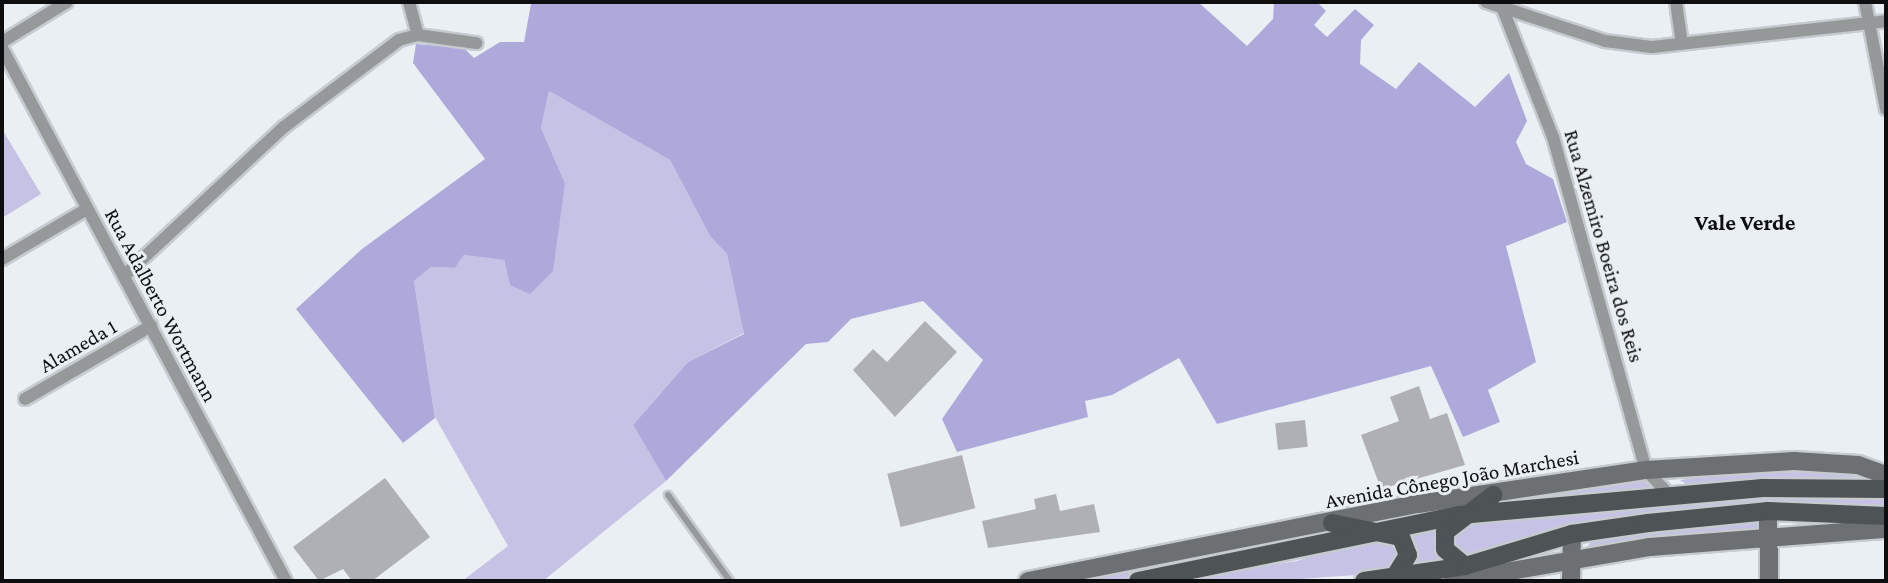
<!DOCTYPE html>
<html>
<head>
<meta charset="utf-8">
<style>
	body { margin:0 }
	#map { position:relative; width:1888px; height:583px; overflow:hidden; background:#eaeff4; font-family:"Crimson Pro",serif }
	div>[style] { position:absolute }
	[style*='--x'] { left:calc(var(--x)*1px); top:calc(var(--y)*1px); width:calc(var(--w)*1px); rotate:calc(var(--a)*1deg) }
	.green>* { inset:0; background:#c5c2e6; transform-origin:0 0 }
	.forest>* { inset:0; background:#aea9db }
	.building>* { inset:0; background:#aeb0b6; transform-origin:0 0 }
	.roads { filter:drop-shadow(2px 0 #c6cbd0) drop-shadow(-2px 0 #c6cbd0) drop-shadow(0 2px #c6cbd0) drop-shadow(0 -2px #c6cbd0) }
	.lane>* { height:6px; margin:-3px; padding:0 3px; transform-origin:3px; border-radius:3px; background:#96999a }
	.street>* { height:12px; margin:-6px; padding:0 6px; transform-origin:6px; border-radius:6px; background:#96999a }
	.secondary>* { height:18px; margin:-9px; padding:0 9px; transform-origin:9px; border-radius:9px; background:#6c7072 }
	.primary>* { height:18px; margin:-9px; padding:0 9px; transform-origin:9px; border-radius:9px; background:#4e5356 }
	span { translate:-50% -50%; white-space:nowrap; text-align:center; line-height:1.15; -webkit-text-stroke:6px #eaeff4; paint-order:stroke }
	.street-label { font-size:21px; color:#0c0e10 }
	.neighbourhood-label { font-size:23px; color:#0c0e10; font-weight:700 }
	.frame { position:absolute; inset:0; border:4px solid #0c0e10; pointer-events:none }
</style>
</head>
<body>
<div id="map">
	<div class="green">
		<i style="clip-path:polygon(549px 91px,670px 160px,710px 236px,727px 254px,744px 333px,688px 362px,633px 425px,666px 481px,543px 581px,462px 581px,508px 546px,435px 417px,414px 281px,431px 267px,455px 268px,464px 255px,504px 260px,510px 285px,565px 183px,541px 128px)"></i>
		<i style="clip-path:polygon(2px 129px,41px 194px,2px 218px)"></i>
		<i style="clip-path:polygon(1759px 469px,1830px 470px,1859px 477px,1690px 487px,1680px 480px)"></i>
		<i style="clip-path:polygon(1644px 479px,1651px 485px,1646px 491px,1507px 505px,1511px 498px)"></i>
		<i style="clip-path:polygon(1818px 497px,1886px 500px,1886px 509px,1770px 505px,1475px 556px,1453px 550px,1451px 533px,1475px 521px,1706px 500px)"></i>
		<i style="clip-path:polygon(1759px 520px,1759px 530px,1582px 555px,1594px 537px)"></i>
		<i style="left:1437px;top:527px;width:36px;height:28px;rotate:80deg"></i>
		<i style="clip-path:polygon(1366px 539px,1397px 547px,1394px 565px,1383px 573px,1272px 581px,1166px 581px,1297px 561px)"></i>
		<i style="clip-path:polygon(1305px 540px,1118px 581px,1054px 581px,1189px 555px)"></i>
	</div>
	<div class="forest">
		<i style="clip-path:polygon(510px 2px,1198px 2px,1247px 46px,1273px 19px,1274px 2px,1317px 2px,1326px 11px,1314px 25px,1327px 37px,1355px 9px,1374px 25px,1361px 40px,1360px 64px,1396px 89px,1419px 62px,1475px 107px,1509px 73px,1527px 121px,1516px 142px,1526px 164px,1553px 179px,1567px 222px,1506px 246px,1536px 362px,1488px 390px,1500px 422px,1463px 437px,1431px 366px,1217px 424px,1179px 358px,1112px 395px,1085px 401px,1088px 417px,957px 452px,942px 419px,983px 360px,923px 301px,851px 319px,828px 342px,806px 344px,666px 481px,633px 425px,688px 362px,744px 334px,727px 254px,710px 236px,670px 160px,549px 91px,541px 128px,565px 183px,553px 271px,530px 294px,510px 285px,504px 260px,464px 255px,455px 268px,431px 267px,414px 281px,435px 418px,403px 443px,296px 309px,362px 249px,485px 159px,413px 63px,416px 44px,464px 48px,474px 58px,500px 42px,524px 42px,531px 4px)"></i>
	</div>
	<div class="building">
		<i style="clip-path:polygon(925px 321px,957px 352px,895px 417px,853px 370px,873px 349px,887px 362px)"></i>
		<i style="clip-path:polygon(1419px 386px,1430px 419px,1447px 413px,1465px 465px,1381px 489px,1361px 435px,1399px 421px,1390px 397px)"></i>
		<i style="left:1305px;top:420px;width:27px;height:30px;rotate:84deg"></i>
		<i style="left:962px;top:455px;width:55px;height:77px;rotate:76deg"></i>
		<i style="clip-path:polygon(385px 478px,430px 537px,372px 581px,352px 581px,343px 569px,319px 581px,293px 547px)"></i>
		<i style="clip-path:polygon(1056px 494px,1060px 511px,1094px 504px,1100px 532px,988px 548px,982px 521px,1036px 509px,1034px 499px)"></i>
	</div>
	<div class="roads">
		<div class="lane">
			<i style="--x:668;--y:495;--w:106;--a:54.2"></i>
		</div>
		<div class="street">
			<i style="--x:409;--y:2;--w:34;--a:75"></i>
			<i style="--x:1486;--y:2;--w:125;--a:18.1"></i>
			<i style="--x:1605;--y:41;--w:47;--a:7.3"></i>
			<i style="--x:1652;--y:47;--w:235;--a:-6.3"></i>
			<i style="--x:1500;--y:2;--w:145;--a:68.6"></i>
			<i style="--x:1553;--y:137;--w:346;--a:74.4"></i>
			<i style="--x:1646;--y:470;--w:35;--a:47"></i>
			<i style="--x:1676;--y:2;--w:42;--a:81.9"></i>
			<i style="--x:1865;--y:2;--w:109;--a:78.9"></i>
			<i style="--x:2;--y:42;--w:76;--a:-31.6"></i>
			<i style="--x:2;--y:48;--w:604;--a:61.95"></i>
			<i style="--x:2;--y:259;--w:99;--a:-30.5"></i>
			<i style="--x:124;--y:276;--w:219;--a:-43"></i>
			<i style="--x:284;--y:127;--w:144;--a:-37.1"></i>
			<i style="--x:399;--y:40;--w:20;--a:-15"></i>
			<i style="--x:418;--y:35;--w:59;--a:7.9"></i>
			<i style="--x:25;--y:399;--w:146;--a:-30.1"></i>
		</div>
		<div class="secondary">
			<i style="--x:1768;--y:511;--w:70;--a:89.2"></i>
			<i style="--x:1028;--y:581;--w:398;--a:-11.2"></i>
			<i style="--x:1418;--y:504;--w:231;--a:-8.5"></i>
			<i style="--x:1646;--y:470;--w:148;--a:-3.5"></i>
			<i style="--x:1794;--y:461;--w:64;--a:3.6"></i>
			<i style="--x:1858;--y:465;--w:30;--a:20"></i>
			<i style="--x:1453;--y:581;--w:200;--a:-9.8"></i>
			<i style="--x:1650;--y:547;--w:237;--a:-4.4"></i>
			<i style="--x:1571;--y:581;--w:47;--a:-88.8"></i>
		</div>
		<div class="primary">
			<i style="--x:1332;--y:523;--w:70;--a:11.5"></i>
			<i style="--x:1401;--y:537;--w:19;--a:69"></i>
			<i style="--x:1408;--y:555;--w:25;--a:122"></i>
			<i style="--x:1465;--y:566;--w:26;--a:-140"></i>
			<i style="--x:1445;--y:549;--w:17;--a:-90"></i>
			<i style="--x:1445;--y:532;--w:61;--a:-37.6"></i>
			<i style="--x:1138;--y:581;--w:329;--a:-11.6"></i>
			<i style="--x:1460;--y:515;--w:304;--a:-5.1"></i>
			<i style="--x:1763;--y:488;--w:123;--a:0.5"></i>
			<i style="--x:1364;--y:581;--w:102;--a:-8.4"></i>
			<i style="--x:1465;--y:566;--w:112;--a:-16.7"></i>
			<i style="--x:1572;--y:534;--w:77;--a:-8.2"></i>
			<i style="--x:1648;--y:523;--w:121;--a:-5.7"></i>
			<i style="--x:1768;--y:511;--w:118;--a:2.4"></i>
		</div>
	</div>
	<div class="street-label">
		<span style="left:1604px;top:246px;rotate:74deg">Rua Alzemiro Boeira dos Reis</span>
		<span style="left:161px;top:305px;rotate:62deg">Rua Adalberto Wortmann</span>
		<span style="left:78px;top:346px;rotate:-30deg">Alameda 1</span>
		<span style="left:1452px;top:479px;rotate:-10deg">Avenida Cônego João Marchesi</span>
	</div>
	<div class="neighbourhood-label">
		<span style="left:1745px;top:222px">Vale Verde</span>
	</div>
	<div class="frame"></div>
</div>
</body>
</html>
